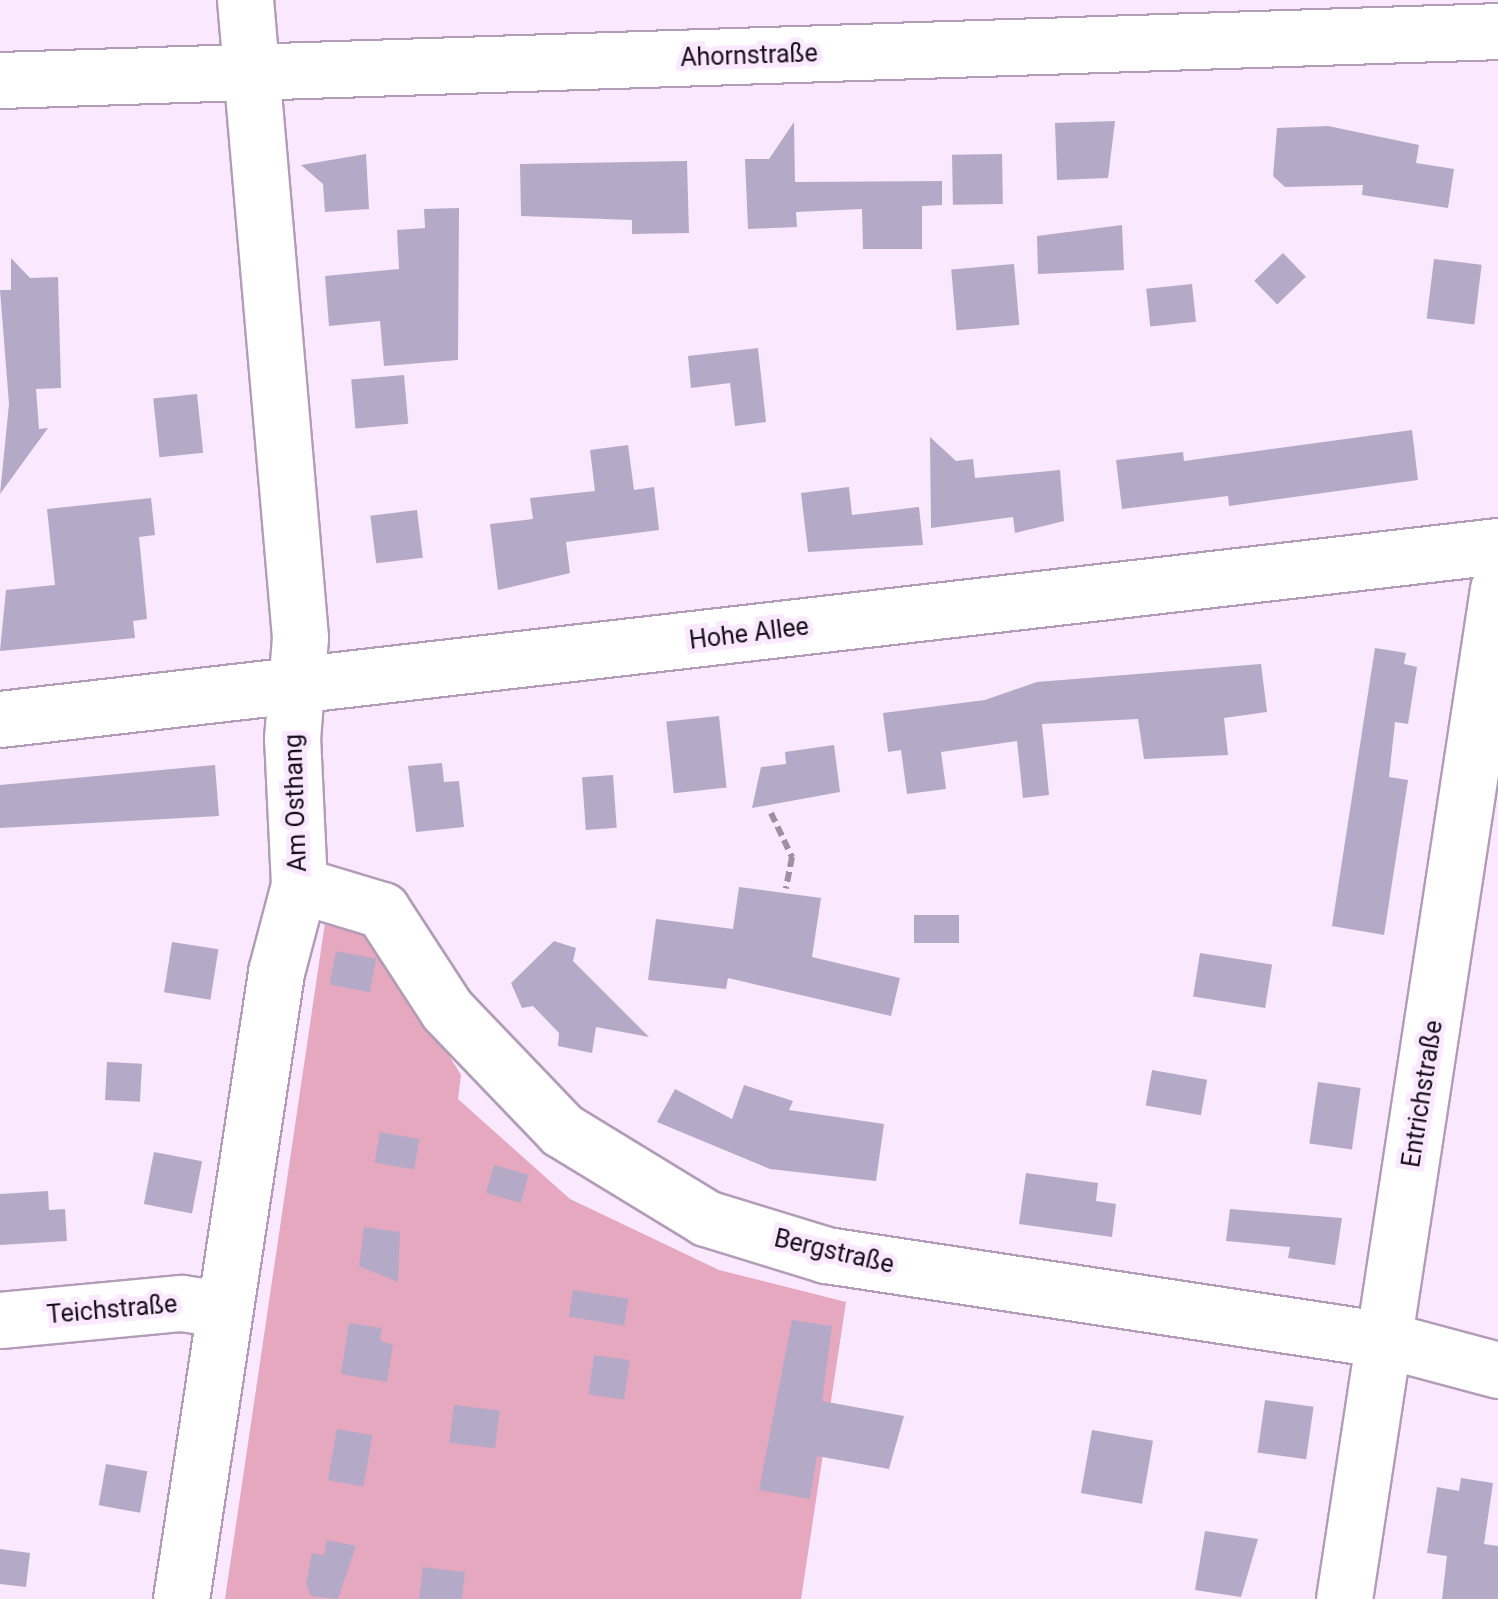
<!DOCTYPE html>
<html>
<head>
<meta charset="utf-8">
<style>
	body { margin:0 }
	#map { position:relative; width:1498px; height:1599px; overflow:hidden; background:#fae8fe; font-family:Roboto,sans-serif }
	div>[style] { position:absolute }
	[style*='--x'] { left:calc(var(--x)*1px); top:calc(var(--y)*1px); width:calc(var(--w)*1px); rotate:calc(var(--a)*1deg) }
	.green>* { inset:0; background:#e5a8be }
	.building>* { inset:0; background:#b4aac8; transform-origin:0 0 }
	.path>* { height:6px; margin-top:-3px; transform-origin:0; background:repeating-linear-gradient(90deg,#9e90a1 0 10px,transparent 0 15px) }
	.roads { filter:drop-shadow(2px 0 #b29cb7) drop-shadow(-2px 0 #b29cb7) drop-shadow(0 2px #b29cb7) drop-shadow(0 -2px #b29cb7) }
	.minor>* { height:55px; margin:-27.5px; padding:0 27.5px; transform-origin:27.5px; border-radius:27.5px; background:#fff }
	span { translate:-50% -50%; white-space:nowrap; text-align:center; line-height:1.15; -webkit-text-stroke:10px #fae8fe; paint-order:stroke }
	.street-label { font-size:25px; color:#150e17 }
</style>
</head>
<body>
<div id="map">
	<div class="green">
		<i style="clip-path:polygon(326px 916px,371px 928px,461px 1075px,458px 1099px,570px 1199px,719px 1270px,846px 1302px,801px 1599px,225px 1599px)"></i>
	</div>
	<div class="building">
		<i style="clip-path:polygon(1115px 121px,1108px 178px,1057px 180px,1055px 123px)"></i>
		<i style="clip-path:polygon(794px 122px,795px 182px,942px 181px,942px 205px,922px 206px,922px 249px,863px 249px,862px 209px,796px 212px,797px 227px,748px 229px,745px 159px,769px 159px)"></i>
		<i style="clip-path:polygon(1328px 126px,1419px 145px,1416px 163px,1454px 169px,1448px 208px,1362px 195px,1363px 185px,1285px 187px,1273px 176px,1277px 128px)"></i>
		<i style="clip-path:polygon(366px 154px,369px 209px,325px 212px,323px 184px,301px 165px)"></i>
		<i style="left:1002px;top:154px;width:50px;height:50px;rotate:89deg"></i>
		<i style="clip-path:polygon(687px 161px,689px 233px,632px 234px,632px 220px,521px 216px,520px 164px)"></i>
		<i style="clip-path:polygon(459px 208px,458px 360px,384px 366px,380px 321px,329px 326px,325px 276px,399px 269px,397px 230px,425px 228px,424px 209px)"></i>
		<i style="clip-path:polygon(1122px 225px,1124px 270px,1038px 274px,1037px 236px)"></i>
		<i style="left:1283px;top:253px;width:33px;height:40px;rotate:46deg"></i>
		<i style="clip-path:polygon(11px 258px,30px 278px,58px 277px,61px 388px,36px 389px,39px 429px,48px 428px,0 494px,9px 404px,0 290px,11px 290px)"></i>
		<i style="left:1434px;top:259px;width:48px;height:60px;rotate:7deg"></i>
		<i style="left:1014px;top:264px;width:61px;height:63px;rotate:85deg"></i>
		<i style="left:1192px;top:284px;width:38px;height:46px;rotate:84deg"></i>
		<i style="clip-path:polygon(758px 348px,766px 422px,735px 426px,730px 383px,691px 388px,688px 356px)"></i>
		<i style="left:404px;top:375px;width:49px;height:53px;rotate:85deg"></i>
		<i style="left:197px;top:394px;width:59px;height:44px;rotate:84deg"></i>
		<i style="clip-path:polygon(1412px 430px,1418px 480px,1229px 506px,1228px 496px,1122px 509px,1116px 460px,1183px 452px,1184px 461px)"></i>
		<i style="clip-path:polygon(930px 437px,956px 461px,973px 459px,975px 478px,1060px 470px,1064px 521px,1015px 533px,1013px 517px,931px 528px)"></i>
		<i style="clip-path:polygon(628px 445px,634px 490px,654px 487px,659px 530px,566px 542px,570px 573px,498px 590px,490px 524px,533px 519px,530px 498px,595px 491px,590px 450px)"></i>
		<i style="clip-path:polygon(849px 487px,852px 515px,919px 507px,923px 545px,808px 552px,801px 493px)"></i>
		<i style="clip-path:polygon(151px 498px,155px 535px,139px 537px,147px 619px,133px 621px,135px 638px,0 651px,6px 590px,55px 585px,47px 509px)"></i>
		<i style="left:417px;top:510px;width:48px;height:47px;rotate:83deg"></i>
		<i style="clip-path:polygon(1375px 648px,1406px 653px,1404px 664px,1417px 667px,1408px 724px,1395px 722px,1389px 777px,1408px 780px,1384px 935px,1332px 926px)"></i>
		<i style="clip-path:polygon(1261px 664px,1267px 712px,1224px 718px,1228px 755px,1144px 759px,1138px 719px,1042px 724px,1049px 795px,1023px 798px,1017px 741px,941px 752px,946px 789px,907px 794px,901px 750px,888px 752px,883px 713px,985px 700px,1037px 682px)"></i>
		<i style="left:719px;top:716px;width:72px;height:53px;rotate:84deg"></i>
		<i style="clip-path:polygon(834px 745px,840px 792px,752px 808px,761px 767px,786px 764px,785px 752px)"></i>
		<i style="clip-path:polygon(442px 763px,444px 782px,459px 781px,464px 827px,416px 832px,408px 766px)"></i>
		<i style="clip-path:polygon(215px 765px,219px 816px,0 828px,0 785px)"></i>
		<i style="left:613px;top:775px;width:53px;height:31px;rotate:86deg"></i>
		<i style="clip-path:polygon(739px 887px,821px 898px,812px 957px,900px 978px,891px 1016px,728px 978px,726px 989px,648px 980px,656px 919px,733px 929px)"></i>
		<i style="left:914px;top:915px;width:45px;height:28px"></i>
		<i style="clip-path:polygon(554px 941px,576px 948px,573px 961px,649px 1037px,596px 1027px,592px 1053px,558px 1046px,559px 1033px,533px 1006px,522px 1008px,511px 983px)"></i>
		<i style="left:172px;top:942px;width:47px;height:51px;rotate:9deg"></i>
		<i style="left:336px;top:951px;width:41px;height:34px;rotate:11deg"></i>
		<i style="left:1200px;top:953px;width:73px;height:44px;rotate:9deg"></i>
		<i style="left:107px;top:1062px;width:35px;height:38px;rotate:3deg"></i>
		<i style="left:1152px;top:1070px;width:56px;height:36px;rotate:10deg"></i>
		<i style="left:1318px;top:1082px;width:43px;height:62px;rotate:8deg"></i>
		<i style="clip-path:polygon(744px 1085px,793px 1101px,789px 1110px,884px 1124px,876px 1181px,770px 1169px,657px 1122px,675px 1089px,732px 1119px)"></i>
		<i style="left:380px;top:1132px;width:40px;height:31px;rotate:10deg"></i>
		<i style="left:154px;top:1152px;width:49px;height:53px;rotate:11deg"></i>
		<i style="left:494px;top:1165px;width:36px;height:29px;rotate:16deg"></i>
		<i style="clip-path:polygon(1026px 1173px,1098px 1183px,1096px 1201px,1116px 1204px,1112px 1237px,1019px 1224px)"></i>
		<i style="clip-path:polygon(48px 1191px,49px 1210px,65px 1209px,67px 1241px,0 1245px,0 1194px)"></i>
		<i style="clip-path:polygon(1230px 1209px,1342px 1218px,1335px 1265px,1288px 1258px,1290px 1247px,1226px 1241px)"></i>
		<i style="clip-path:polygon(364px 1227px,400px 1232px,398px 1282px,359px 1266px)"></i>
		<i style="left:573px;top:1290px;width:56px;height:27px;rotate:9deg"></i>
		<i style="clip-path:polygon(792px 1320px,832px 1326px,822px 1401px,904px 1416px,889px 1469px,817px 1456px,810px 1499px,759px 1490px)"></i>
		<i style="clip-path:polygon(349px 1323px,382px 1328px,380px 1340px,393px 1345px,387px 1382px,341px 1374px)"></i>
		<i style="left:594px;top:1355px;width:36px;height:40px;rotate:8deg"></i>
		<i style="left:1265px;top:1400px;width:49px;height:53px;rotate:8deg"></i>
		<i style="left:454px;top:1405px;width:46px;height:38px;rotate:7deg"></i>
		<i style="left:337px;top:1429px;width:36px;height:52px;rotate:10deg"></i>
		<i style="left:1092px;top:1430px;width:62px;height:64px;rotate:10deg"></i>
		<i style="left:106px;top:1464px;width:42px;height:42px;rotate:10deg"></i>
		<i style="clip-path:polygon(1461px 1478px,1493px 1483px,1484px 1544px,1498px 1546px,1498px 1599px,1442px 1599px,1447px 1556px,1427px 1553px,1437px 1487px,1459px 1491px)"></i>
		<i style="clip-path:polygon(1205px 1531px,1258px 1539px,1241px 1597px,1195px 1590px)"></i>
		<i style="clip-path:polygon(327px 1540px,356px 1546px,338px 1599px,311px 1596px,306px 1584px,312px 1553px,324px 1555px)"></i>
		<i style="clip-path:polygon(0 1549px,30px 1553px,26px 1587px,0 1584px)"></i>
		<i style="clip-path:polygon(423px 1567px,465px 1572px,462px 1599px,419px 1599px)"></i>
	</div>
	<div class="path">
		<i style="--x:771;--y:813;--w:49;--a:64.5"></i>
		<i style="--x:792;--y:857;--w:32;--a:101"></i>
	</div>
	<div class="roads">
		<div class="minor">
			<i style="--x:0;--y:80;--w:1499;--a:-1.87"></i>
			<i style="--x:0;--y:719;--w:1508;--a:-6.59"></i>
			<i style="--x:299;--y:885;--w:87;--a:16.8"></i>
			<i style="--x:382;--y:910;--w:119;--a:57"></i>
			<i style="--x:447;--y:1010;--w:166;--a:46.2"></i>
			<i style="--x:562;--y:1130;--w:169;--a:31.4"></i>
			<i style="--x:706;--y:1218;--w:126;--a:17.1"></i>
			<i style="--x:826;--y:1255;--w:566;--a:8.63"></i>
			<i style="--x:1386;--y:1340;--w:116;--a:15"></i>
			<i style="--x:0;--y:1320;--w:182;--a:-5.4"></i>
			<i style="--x:181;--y:1303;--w:43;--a:7.9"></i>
			<i style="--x:181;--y:1599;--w:634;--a:-81.38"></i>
			<i style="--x:276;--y:972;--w:90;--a:-75.2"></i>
			<i style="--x:299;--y:885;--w:146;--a:-92.7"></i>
			<i style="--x:292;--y:739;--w:102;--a:-85.5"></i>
			<i style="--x:300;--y:637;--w:639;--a:-94.93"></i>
			<i style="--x:1344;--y:1599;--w:1022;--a:-81.33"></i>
		</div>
	</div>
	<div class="street-label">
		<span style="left:749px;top:56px;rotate:-2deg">Ahornstraße</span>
		<span style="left:749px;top:634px;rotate:-7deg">Hohe Allee</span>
		<span style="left:296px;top:803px;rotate:-92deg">Am Osthang</span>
		<span style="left:1423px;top:1094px;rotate:-81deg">Entrichstraße</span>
		<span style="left:834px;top:1252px;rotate:13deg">Bergstraße</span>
		<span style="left:112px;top:1310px;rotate:-5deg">Teichstraße</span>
	</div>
</div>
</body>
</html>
